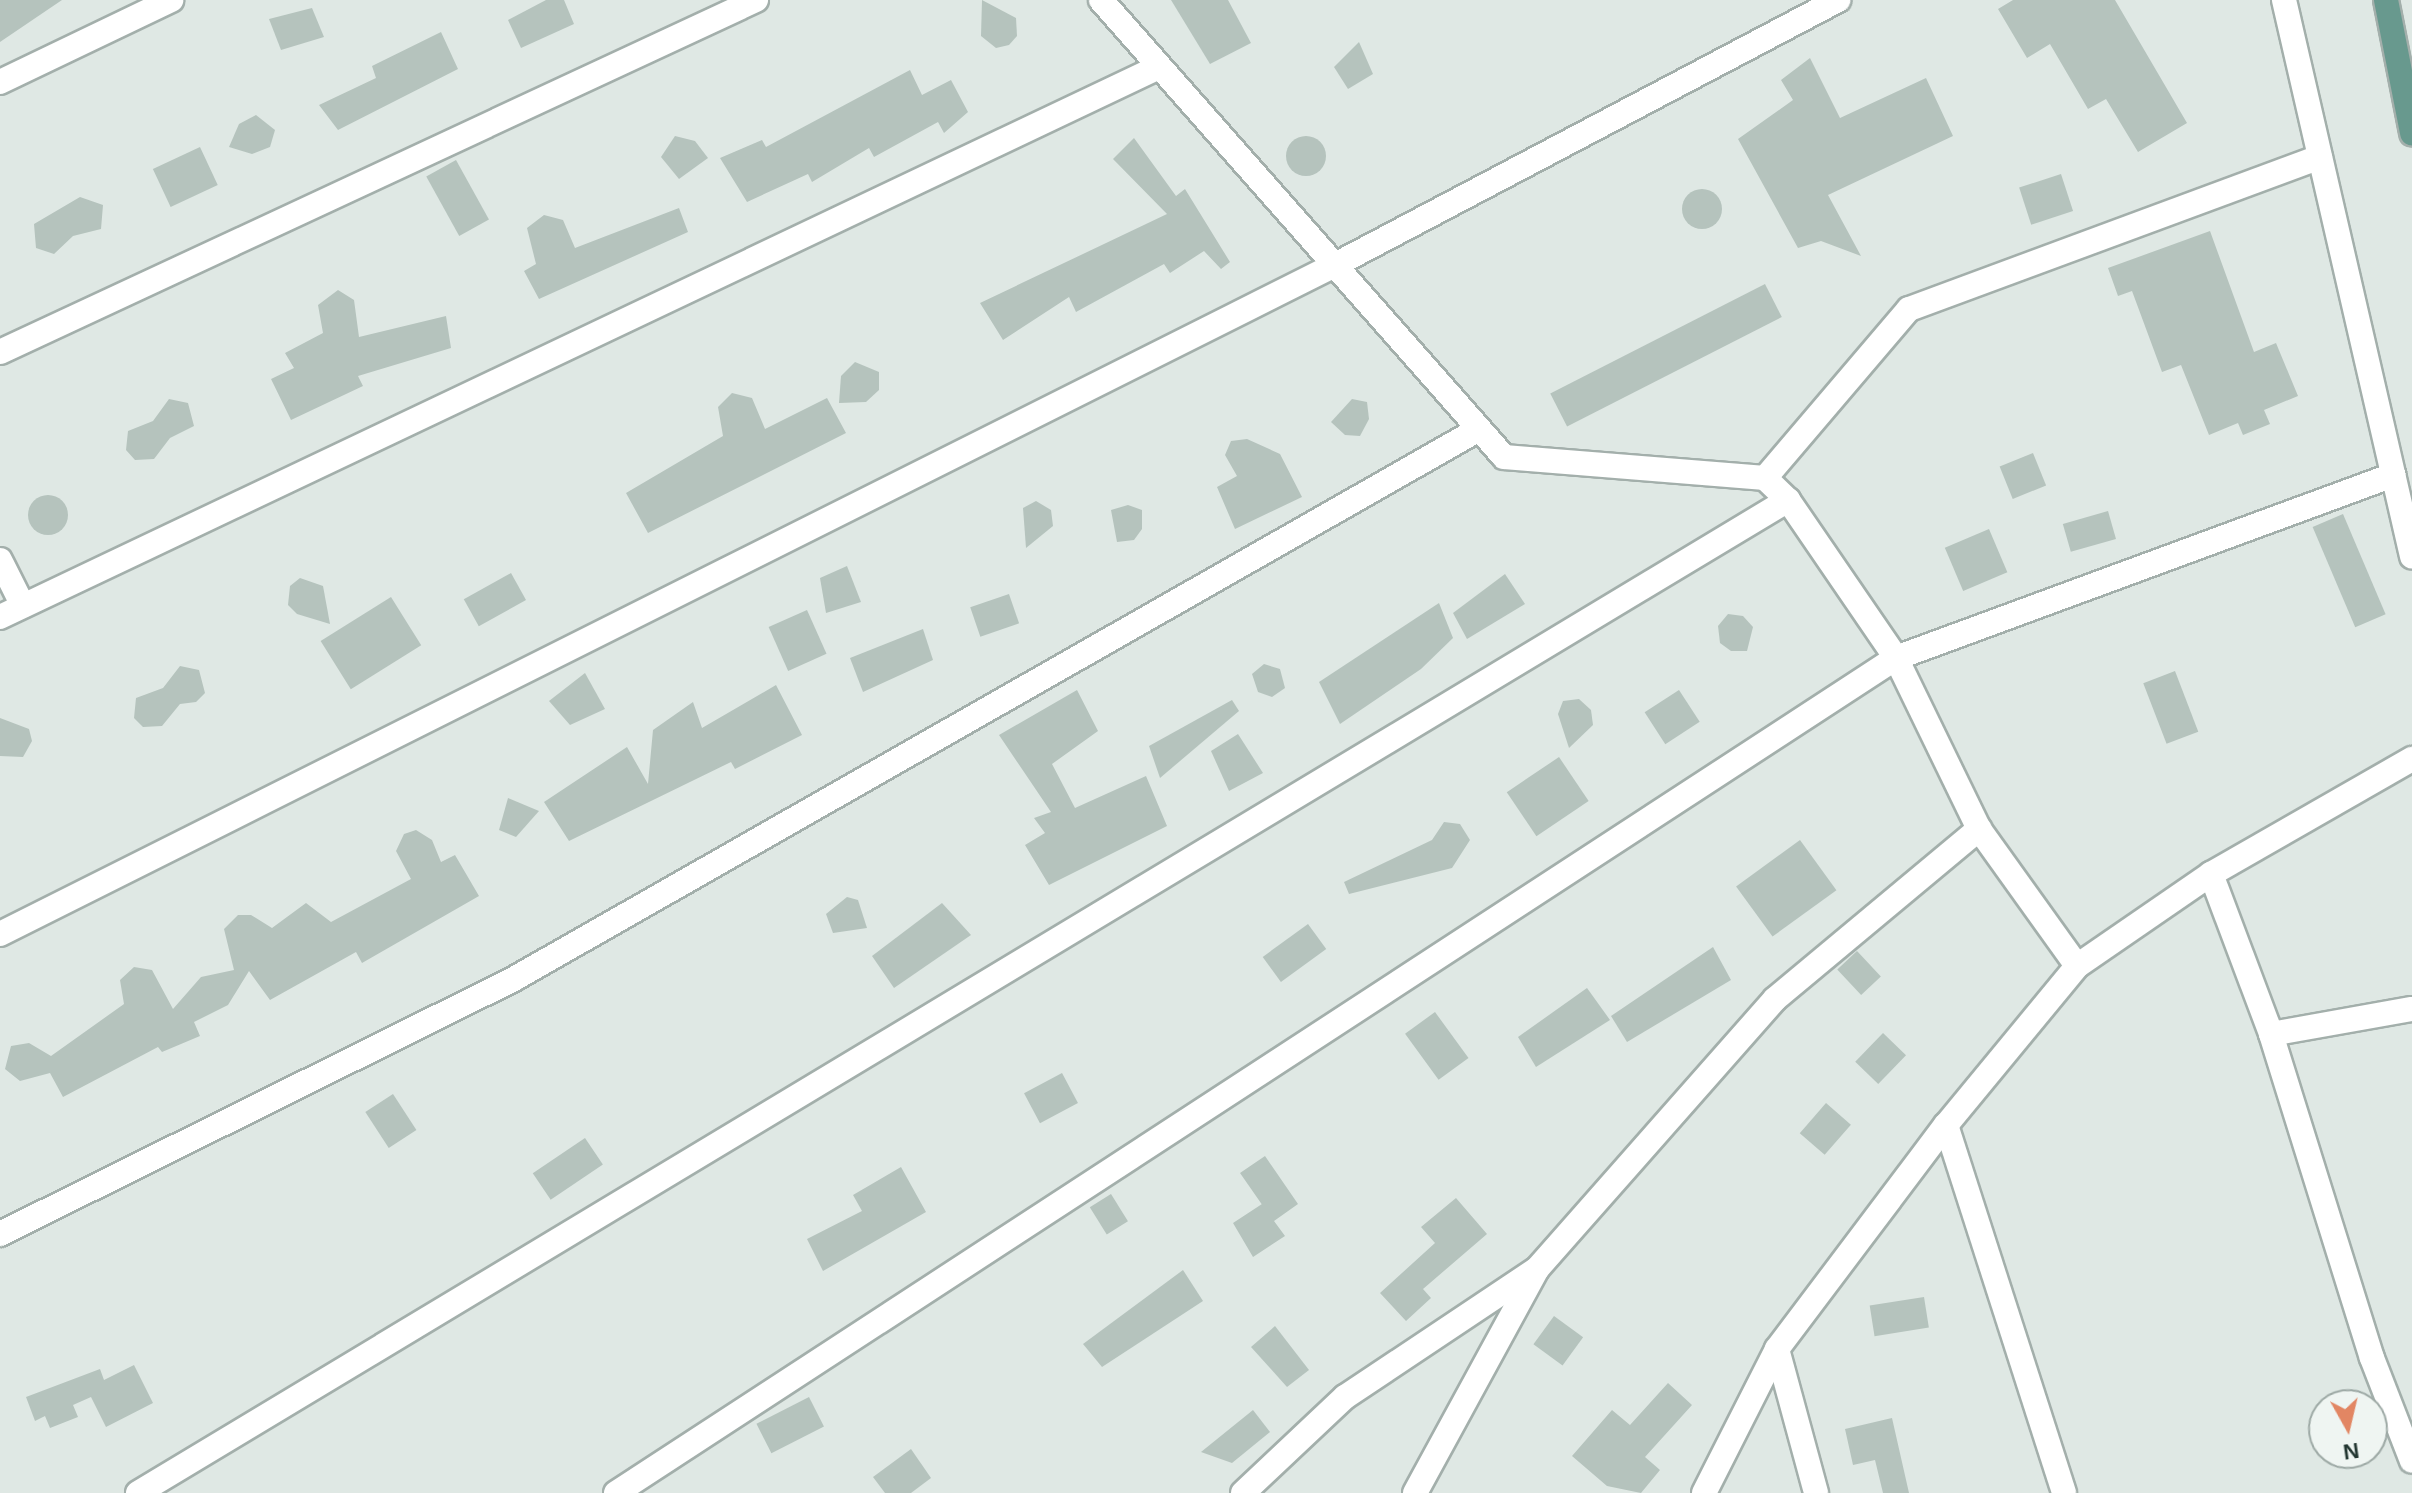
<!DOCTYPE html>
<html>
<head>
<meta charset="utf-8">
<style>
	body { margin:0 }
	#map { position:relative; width:2412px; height:1493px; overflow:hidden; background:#dfe8e4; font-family:Arial,sans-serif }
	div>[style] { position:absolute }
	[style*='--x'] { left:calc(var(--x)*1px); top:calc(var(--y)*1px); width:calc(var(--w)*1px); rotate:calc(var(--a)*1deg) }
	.building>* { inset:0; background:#b5c3bd; transform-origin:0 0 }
	.round { border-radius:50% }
	.roads { filter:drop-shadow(2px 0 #a3afab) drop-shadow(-2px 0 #a3afab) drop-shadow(0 2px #a3afab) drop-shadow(0 -2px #a3afab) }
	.minor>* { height:24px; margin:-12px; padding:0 12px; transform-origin:12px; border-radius:12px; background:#fff }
	.major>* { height:24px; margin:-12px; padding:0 12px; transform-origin:12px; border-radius:12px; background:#68998e }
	span { translate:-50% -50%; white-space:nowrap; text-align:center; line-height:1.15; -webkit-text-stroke:7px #eff5f2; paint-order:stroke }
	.north { position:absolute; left:2308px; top:1389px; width:80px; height:80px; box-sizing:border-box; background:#eff5f2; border:2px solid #9da9a5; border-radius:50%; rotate:172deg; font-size:22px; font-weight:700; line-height:32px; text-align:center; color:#223631 }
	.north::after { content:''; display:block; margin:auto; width:28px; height:36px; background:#e28663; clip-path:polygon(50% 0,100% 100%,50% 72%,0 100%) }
</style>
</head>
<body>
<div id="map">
	<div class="building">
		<i style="clip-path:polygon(0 0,62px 0,0 42px)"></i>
		<i style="clip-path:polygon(546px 0,564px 0,574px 24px,521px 48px,508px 20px)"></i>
		<i style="clip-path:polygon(982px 0,1016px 18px,1017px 36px,1009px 45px,996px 48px,981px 36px)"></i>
		<i style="clip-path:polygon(1171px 0,1228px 0,1251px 43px,1210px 64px)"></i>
		<i style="clip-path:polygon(2013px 0,2115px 0,2187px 123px,2138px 152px,2106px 99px,2088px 109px,2050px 44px,2027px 58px,1998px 9px)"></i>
		<i style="clip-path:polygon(312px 8px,324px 37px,281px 50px,269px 19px)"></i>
		<i style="clip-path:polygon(441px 32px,458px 69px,338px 130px,319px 105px,376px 78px,372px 66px)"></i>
		<i style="clip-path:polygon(1359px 42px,1373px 74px,1348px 89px,1334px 67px)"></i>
		<i style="clip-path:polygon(1810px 58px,1840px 118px,1926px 78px,1953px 136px,1828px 195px,1861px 256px,1821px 241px,1798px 248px,1738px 139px,1793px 100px,1781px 80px)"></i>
		<i style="clip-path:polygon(910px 70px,922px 95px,951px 80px,968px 112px,944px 133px,938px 122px,874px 157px,869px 148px,812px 182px,808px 174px,747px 202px,720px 158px,762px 140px,766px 147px)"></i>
		<i style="clip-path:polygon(256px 115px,275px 130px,270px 147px,252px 154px,229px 147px,239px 124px)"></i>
		<i style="clip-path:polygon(675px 136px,695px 141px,708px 158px,679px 179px,661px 157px)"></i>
		<i class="round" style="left:1286px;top:136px;width:40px;height:40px"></i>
		<i style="clip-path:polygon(1134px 138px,1176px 196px,1185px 189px,1230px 262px,1221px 269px,1204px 251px,1170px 273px,1164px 264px,1076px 312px,1069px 297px,1003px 340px,980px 303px,1167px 214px,1113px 159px)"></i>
		<i style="left:200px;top:147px;width:42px;height:52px;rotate:65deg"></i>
		<i style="left:456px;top:160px;width:68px;height:34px;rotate:61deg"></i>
		<i style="left:2061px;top:174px;width:39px;height:44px;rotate:72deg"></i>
		<i class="round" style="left:1682px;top:189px;width:40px;height:40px"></i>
		<i style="clip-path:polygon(80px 197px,103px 205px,101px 229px,73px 236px,54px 254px,36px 248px,34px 224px)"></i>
		<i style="clip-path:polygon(679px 208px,688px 232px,539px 299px,524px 271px,536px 264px,527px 228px,544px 215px,563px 220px,575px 248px)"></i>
		<i style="clip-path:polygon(2210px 231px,2254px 352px,2276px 343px,2298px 396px,2264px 410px,2270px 424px,2243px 435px,2238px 423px,2209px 435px,2181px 365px,2162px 372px,2132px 291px,2118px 296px,2108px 268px)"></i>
		<i style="left:1765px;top:284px;width:37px;height:241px;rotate:63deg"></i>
		<i style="clip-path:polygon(338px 290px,354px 300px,359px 337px,446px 316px,451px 348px,358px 376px,363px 386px,291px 420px,271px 379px,294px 368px,285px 353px,323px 333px,318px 305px)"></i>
		<i style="clip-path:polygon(855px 362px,879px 372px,879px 390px,866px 402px,839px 403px,841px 376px)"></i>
		<i style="clip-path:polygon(732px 393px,752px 398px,765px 429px,827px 398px,846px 433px,648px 533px,626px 493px,723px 436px,718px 407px)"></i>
		<i style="clip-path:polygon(169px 399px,188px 403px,194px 426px,170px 438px,154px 459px,135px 460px,126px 450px,128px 431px,153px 421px)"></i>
		<i style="clip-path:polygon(1352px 399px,1367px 402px,1369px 419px,1360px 436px,1345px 435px,1331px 422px)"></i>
		<i style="clip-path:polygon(1247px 439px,1280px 454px,1302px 497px,1235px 529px,1217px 487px,1237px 476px,1225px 455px,1231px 441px)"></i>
		<i style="left:2033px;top:453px;width:35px;height:36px;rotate:68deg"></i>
		<i class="round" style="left:28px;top:495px;width:40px;height:40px"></i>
		<i style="clip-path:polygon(1036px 501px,1051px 510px,1053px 526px,1026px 548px,1023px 508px)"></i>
		<i style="clip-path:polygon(1128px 505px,1142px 510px,1142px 529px,1134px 540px,1117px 542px,1111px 510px)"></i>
		<i style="left:2108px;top:511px;width:29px;height:47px;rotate:74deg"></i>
		<i style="left:2343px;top:514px;width:109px;height:33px;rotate:67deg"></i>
		<i style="left:1989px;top:529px;width:47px;height:48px;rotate:67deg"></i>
		<i style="clip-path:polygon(847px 566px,861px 602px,826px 613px,820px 578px)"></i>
		<i style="left:511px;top:573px;width:31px;height:54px;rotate:61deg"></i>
		<i style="clip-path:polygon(1505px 574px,1525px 604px,1467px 639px,1453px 613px)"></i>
		<i style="clip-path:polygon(300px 578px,323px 586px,330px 624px,297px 614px,288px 605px,290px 586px)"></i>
		<i style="left:1009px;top:594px;width:31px;height:41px;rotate:71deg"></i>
		<i style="left:391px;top:597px;width:57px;height:83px;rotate:58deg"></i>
		<i style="clip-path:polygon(1439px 603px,1453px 638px,1421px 669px,1340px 724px,1319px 682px)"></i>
		<i style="left:807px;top:610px;width:48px;height:42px;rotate:66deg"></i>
		<i style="clip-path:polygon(1728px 614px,1743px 616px,1753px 627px,1747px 651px,1731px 651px,1720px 643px,1718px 626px)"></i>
		<i style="clip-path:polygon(923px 629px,933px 660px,863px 692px,850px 658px)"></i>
		<i style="clip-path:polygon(1264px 664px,1280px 669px,1285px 688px,1272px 697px,1258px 692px,1252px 674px)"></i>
		<i style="clip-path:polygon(180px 666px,199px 670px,205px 693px,196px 702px,180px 704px,162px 726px,143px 727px,134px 718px,136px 698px,163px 688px)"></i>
		<i style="left:2175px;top:671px;width:65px;height:34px;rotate:69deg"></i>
		<i style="clip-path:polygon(585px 673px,605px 709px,570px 725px,549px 701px)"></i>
		<i style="clip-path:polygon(776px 685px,802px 735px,735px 769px,731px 762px,569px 841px,544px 802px,627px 747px,648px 784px,653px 730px,693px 702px,702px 728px)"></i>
		<i style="clip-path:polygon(1077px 690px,1098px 731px,1052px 764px,1075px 808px,1146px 776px,1167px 826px,1049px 885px,1025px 845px,1045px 833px,1034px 818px,1051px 812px,999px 735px)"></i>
		<i style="left:1679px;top:690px;width:38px;height:41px;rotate:57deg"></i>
		<i style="clip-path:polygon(1579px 699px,1591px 710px,1593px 725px,1569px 748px,1558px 714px,1563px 701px)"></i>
		<i style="clip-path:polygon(1232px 700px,1239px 711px,1160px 778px,1149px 746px)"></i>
		<i style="clip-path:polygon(0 718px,29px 729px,32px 741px,23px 757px,0 756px)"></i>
		<i style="clip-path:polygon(1238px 734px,1263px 773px,1229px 791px,1211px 751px)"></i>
		<i style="left:1559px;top:757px;width:53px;height:63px;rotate:56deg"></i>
		<i style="clip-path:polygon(508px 798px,539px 811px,516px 837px,499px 830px)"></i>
		<i style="clip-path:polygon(1444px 822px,1460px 824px,1470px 840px,1452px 868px,1349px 894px,1344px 882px,1432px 840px)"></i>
		<i style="clip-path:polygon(416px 830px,432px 840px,441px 862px,455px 855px,479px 896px,362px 963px,356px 952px,270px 1000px,249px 971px,228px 1005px,194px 1022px,200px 1036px,162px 1052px,158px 1047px,63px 1097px,50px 1073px,20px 1081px,5px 1069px,11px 1046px,29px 1043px,51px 1056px,124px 1004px,120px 980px,134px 967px,152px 970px,173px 1009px,201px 977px,234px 970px,224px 929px,238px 915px,251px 915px,272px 928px,306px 903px,331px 922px,411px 879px,396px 851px,404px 834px)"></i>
		<i style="left:1800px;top:840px;width:62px;height:79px;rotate:54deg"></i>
		<i style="clip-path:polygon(847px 897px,858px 900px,867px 928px,833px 933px,826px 914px)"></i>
		<i style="clip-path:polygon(942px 903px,971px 935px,894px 988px,872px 956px)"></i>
		<i style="left:1308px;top:924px;width:31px;height:56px;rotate:54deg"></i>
		<i style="clip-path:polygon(1713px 947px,1731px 980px,1627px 1042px,1611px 1016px)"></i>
		<i style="left:1857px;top:951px;width:35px;height:27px;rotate:47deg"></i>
		<i style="clip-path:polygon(1587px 988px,1610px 1020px,1536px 1067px,1518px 1037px)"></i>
		<i style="left:1435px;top:1012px;width:57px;height:37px;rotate:54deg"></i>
		<i style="left:1883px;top:1033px;width:32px;height:40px;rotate:44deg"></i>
		<i style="left:1062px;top:1073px;width:34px;height:43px;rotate:62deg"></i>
		<i style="left:393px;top:1094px;width:43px;height:33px;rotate:57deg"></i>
		<i style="left:1826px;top:1103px;width:33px;height:40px;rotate:41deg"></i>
		<i style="left:585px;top:1138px;width:32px;height:63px;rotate:56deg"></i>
		<i style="clip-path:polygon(1265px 1156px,1298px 1204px,1274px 1221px,1285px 1236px,1253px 1257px,1233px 1223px,1262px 1204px,1272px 1219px,1240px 1173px)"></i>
		<i style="clip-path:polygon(901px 1167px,926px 1212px,823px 1271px,807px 1239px,862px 1211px,853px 1195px)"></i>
		<i style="left:1111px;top:1194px;width:32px;height:25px;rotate:58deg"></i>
		<i style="clip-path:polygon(1456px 1198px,1487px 1234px,1423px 1289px,1431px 1298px,1406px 1321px,1380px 1293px,1435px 1243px,1421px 1227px)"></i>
		<i style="clip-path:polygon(1183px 1270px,1203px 1301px,1102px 1367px,1083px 1344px)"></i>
		<i style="left:1924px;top:1297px;width:31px;height:55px;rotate:81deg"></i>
		<i style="left:1554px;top:1316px;width:36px;height:35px;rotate:36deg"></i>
		<i style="clip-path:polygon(1275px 1326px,1309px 1370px,1287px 1387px,1251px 1347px)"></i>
		<i style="clip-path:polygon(134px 1365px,153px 1403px,106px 1427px,91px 1397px,73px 1405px,78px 1417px,50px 1428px,45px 1416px,35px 1421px,26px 1397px,100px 1369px,104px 1380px)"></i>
		<i style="clip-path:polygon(1668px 1383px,1692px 1405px,1645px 1457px,1660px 1470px,1641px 1493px,1607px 1486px,1572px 1456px,1612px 1410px,1630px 1425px)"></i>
		<i style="left:809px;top:1397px;width:33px;height:59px;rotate:63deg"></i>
		<i style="clip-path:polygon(1253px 1410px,1270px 1432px,1232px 1463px,1201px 1452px)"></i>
		<i style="clip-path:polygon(1892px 1418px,1909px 1493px,1883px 1493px,1875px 1460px,1853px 1465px,1845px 1429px)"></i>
		<i style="clip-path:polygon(911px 1449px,931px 1478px,911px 1493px,885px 1493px,873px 1477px)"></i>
	</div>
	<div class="roads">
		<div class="minor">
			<i style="--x:1101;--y:0;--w:609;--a:48.59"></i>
			<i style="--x:1504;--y:457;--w:262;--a:4.6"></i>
			<i style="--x:1765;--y:478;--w:32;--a:44"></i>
			<i style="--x:1788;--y:500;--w:191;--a:55.6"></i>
			<i style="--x:1896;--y:658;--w:190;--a:64.1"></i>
			<i style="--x:1979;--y:829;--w:168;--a:54.4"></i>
			<i style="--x:2284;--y:0;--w:571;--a:77.04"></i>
			<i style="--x:0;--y:82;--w:190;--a:-25.6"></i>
			<i style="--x:0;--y:352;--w:834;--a:-24.97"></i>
			<i style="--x:1765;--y:478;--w:222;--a:-49.6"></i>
			<i style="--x:1909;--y:309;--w:438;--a:-20.3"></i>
			<i style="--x:0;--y:560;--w:51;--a:63.4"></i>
			<i style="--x:0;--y:617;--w:1283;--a:-25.39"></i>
			<i style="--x:2211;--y:874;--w:171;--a:69.4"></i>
			<i style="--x:2271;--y:1034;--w:339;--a:72.7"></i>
			<i style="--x:2372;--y:1358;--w:110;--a:68.8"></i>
			<i style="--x:0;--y:934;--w:1493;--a:-26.62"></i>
			<i style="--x:1335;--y:265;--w:569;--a:-27.78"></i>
			<i style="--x:2271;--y:1034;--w:143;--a:-10.1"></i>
			<i style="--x:1946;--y:1125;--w:386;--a:72.2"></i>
			<i style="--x:0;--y:1234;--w:572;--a:-26.39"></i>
			<i style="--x:512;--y:980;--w:1113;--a:-29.67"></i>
			<i style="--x:1777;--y:1349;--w:149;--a:74.8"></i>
			<i style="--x:138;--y:1493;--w:1926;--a:-31.04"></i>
			<i style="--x:616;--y:1493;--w:1528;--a:-33.12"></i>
			<i style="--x:1896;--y:658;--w:530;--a:-20.21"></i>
			<i style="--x:1243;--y:1493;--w:140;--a:-43.3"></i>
			<i style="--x:1345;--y:1397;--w:231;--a:-33.7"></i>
			<i style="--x:1537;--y:1269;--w:360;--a:-48.6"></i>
			<i style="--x:1775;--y:999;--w:266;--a:-39.8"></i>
			<i style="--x:1415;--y:1493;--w:253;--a:-61.4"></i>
			<i style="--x:1704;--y:1493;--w:161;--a:-63.1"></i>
			<i style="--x:1777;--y:1349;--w:281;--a:-53"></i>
			<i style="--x:1946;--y:1125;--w:206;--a:-50.5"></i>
			<i style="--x:2077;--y:966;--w:163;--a:-34.5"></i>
			<i style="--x:2211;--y:874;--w:232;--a:-29.8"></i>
		</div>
		<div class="major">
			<i style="--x:2386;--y:0;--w:136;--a:78.9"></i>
		</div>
	</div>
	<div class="north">N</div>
</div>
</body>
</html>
